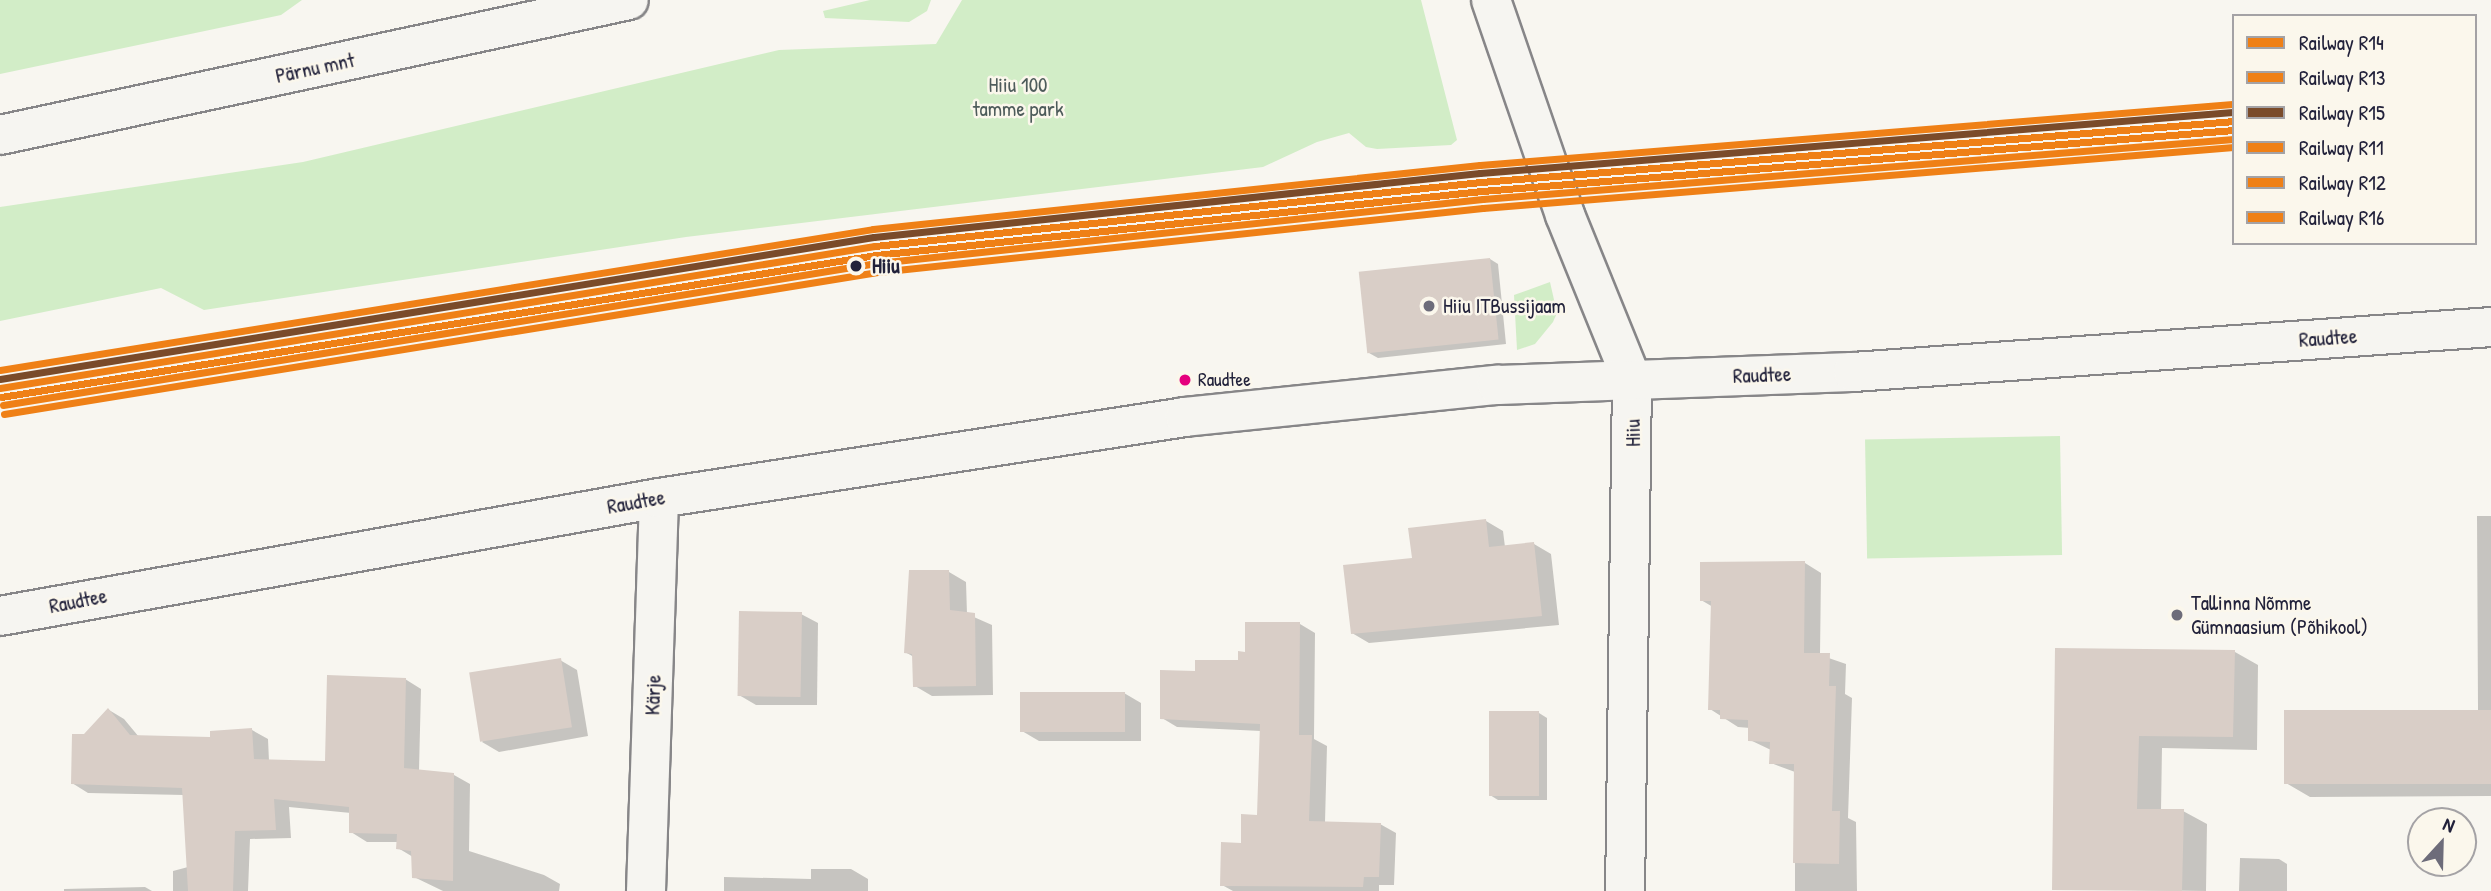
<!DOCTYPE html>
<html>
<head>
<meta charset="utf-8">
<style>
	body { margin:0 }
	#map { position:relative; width:2491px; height:891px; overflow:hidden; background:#f8f6f0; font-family:"Patrick Hand",sans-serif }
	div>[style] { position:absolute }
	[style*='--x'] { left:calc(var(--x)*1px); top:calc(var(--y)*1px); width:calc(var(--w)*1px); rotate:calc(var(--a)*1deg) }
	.green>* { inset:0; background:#d2edc7; transform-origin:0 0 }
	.shadow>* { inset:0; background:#0003 }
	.building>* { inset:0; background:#d9cec7; transform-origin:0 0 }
	.roads { filter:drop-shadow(2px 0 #878688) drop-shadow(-2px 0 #878688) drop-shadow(0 2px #878688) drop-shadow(0 -2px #878688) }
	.minor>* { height:38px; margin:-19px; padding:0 19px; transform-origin:19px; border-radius:19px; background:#f6f5f1 }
	.tertiary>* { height:38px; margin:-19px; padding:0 19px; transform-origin:19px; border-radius:19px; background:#f6f5f1 }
	.secondary>* { height:38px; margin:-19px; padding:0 19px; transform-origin:19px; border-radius:19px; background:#f6f5f1 }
	.rail-1>* { height:7px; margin:-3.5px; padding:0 3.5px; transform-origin:3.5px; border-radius:3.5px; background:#ef8016 }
	.rail-2>* { height:7px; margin:-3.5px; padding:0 3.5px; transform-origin:3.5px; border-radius:3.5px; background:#ef8016 }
	.rail-3>* { height:7px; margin:-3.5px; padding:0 3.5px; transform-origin:3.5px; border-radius:3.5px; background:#7a4b2a }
	.rail-4>* { height:7px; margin:-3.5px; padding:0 3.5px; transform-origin:3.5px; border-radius:3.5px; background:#ef8016 }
	.rail-5>* { height:7px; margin:-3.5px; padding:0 3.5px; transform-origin:3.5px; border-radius:3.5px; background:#ef8016 }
	.rail-6>* { height:7px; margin:-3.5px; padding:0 3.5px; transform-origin:3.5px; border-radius:3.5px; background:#ef8016 }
	.dots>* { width:19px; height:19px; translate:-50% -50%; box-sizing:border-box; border:4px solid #fbf7ec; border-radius:50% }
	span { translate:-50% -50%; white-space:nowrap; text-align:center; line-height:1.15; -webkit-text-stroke:5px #fbf7ec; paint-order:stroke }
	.bus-label { font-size:19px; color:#22223b }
	.left { translate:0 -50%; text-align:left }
	.street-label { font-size:21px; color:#22223b }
	.park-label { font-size:21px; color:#4e5c5b }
	.stop-label { font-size:21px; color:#22223b; font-weight:700 }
	.poi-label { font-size:21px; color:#22223b }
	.legend { position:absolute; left:2232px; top:14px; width:245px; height:231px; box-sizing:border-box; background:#fbf7ec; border:2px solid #a4a2a5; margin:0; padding:9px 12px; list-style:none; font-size:21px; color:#22223b }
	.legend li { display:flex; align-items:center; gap:14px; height:35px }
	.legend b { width:35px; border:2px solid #a4a2a5 }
	.north { position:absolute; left:2407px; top:807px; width:70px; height:70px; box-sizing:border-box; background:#fbf7ec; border:2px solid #a4a2a5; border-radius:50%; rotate:22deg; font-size:19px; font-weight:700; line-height:28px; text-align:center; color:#22223b }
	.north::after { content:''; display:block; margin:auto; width:24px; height:32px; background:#6d6c7a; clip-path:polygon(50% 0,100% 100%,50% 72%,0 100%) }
</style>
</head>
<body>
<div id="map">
	<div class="green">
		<i style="clip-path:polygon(0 0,302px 0,281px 15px,0 74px)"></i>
		<i style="clip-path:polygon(870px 0,931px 0,927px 11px,909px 22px,825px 18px,823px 11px)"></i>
		<i style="clip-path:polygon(962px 0,1421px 0,1457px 140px,1451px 145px,1377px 149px,1366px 147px,1349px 133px,1317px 142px,1263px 167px,686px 237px,204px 310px,161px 288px,0 321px,0 207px,303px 162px,779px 50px,936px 44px)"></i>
		<i style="clip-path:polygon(1550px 282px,1557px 313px,1553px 322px,1535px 344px,1517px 350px,1514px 295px)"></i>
		<i style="left:2060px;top:436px;width:119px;height:195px;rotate:89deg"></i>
	</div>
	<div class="shadow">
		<i style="clip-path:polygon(1490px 259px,1498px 264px,1506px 344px,1378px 358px,1369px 353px)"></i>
		<i style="clip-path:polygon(2477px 516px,2491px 516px,2491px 796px,2310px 797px,2286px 783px,2478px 711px)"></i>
		<i style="clip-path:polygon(1486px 521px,1503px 531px,1505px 547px,1534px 544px,1551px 554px,1559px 625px,1369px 643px,1352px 633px,1413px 560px)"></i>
		<i style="clip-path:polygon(1805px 563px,1821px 573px,1820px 655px,1846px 664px,1845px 694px,1852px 698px,1848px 818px,1856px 822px,1857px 891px,1795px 891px,1795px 772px,1771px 763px,1771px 750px,1750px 740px,1750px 728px,1738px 727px,1710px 709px,1713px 607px,1701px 600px)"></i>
		<i style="clip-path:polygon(949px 572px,966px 582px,967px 614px,992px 625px,993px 695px,932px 696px,915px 686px,914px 657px,905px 652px)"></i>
		<i style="clip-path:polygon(801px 614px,818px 623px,817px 705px,756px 705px,739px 695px)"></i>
		<i style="clip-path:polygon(1300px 624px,1315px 633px,1314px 739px,1327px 746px,1325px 823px,1380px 824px,1396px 833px,1394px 885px,1379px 885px,1379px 891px,1233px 891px,1222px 885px,1259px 817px,1261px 731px,1177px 727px,1162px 718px,1197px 673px,1240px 662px)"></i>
		<i style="clip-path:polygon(2056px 649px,2235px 652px,2258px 665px,2257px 750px,2162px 748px,2161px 811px,2183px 811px,2207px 824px,2206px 891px,2054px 889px)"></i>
		<i style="clip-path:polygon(560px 660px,577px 670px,588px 736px,499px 752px,482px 742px)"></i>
		<i style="clip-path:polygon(405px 679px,421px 689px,419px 771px,454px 775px,470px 784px,469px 851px,544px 875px,560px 884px,559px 891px,443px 891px,414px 877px,413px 857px,398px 848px,398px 842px,367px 842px,351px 832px,351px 813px,289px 807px,291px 838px,250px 839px,248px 891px,173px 891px,173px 871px,188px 867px,184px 795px,88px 793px,72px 783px,85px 736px,109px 710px,124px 719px,139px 737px,212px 739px,252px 730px,268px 739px,269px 761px,327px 762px)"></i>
		<i style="clip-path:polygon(1124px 693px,1141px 703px,1141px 741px,1039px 741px,1022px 731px)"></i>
		<i style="clip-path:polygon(1539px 713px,1547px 718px,1547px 800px,1498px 800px,1490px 795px)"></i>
		<i style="clip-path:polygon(2240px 858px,2279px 859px,2287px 864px,2287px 891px,2239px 891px)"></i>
		<i style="clip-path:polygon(811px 869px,851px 869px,868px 879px,868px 891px,724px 891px,724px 877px,811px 879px)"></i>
		<i style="clip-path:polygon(145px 887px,152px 891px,64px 891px,64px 889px)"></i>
	</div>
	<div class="building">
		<i style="left:1490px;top:258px;width:82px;height:132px;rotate:84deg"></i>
		<i style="clip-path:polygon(1486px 519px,1489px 547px,1534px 542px,1542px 616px,1351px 634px,1343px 565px,1412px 558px,1408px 528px)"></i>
		<i style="clip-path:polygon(1805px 561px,1804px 653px,1830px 653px,1829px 686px,1836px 686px,1832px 811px,1840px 811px,1839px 864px,1793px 863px,1794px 764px,1769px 764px,1770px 742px,1748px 741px,1748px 720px,1720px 719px,1720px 710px,1708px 710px,1711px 601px,1700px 601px,1700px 562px)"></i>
		<i style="clip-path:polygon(909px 570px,949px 570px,950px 610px,975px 613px,976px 686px,913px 687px,912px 654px,904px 653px)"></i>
		<i style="left:739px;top:611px;width:63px;height:85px;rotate:1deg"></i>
		<i style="clip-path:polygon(1245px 622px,1300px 622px,1299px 735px,1312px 735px,1309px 821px,1381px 823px,1379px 877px,1364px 877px,1363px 887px,1220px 886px,1221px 842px,1241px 843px,1241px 814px,1257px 815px,1260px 724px,1160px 719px,1160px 670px,1195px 671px,1195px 660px,1238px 660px,1238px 651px,1245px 652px)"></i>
		<i style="clip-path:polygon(2055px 648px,2235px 650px,2233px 737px,2139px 736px,2137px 809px,2184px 809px,2182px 891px,2052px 890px)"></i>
		<i style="left:561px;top:658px;width:70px;height:93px;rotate:81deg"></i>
		<i style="clip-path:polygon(327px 675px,406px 678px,404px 768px,454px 773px,453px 881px,412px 878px,411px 851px,396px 849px,397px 834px,349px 833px,349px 807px,274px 799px,276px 830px,235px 831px,233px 891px,188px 891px,182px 788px,71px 784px,72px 734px,84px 734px,108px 708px,130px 735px,210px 737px,210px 731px,252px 728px,254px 759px,325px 761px)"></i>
		<i style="left:1020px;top:692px;width:105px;height:40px"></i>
		<i style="left:2284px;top:710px;width:207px;height:74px"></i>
		<i style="left:1489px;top:711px;width:50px;height:85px"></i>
	</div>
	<div class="roads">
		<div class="minor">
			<i style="--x:646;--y:891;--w:393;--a:-88.1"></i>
		</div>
		<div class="tertiary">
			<i style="--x:1491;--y:0;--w:227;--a:71"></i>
			<i style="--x:1565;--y:215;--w:178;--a:67.9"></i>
			<i style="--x:1632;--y:380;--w:511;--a:90.78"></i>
			<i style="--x:0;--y:616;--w:669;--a:-10.15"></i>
			<i style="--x:659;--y:498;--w:532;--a:-8.75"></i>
			<i style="--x:1185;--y:417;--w:314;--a:-5.9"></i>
			<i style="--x:1497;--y:385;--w:356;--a:-2.1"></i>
			<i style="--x:1853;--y:372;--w:640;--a:-4.03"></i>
		</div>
		<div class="secondary">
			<i style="--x:0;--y:135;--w:643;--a:-12.11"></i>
		</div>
	</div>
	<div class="rail-1">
		<i style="--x:0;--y:388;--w:886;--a:-9.22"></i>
		<i style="--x:875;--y:246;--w:609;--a:-6.03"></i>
		<i style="--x:1481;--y:182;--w:755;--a:-4.63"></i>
	</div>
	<div class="rail-2">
		<i style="--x:1;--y:397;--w:886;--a:-9.22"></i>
		<i style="--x:876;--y:255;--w:609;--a:-6.03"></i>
		<i style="--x:1482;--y:191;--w:754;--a:-4.64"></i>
	</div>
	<div class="rail-3">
		<i style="--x:0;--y:379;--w:885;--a:-9.23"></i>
		<i style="--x:874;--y:237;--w:609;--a:-6.03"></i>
		<i style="--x:1480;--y:173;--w:755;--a:-4.63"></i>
	</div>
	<div class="rail-4">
		<i style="--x:3;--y:405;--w:885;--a:-9.23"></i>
		<i style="--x:877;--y:263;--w:609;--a:-6.03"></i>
		<i style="--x:1483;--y:199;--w:753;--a:-4.57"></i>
	</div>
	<div class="rail-5">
		<i style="--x:0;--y:370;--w:884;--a:-9.17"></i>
		<i style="--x:873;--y:229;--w:610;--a:-6.02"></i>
		<i style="--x:1480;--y:165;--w:755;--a:-4.63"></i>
	</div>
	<div class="rail-6">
		<i style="--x:4;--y:414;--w:885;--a:-9.23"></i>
		<i style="--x:878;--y:272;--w:608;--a:-6.04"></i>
		<i style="--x:1483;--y:208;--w:753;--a:-4.64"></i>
	</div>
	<div class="dots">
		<i style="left:856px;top:266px;background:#22223b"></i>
		<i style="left:1429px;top:306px;background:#6d6c7a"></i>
		<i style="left:1185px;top:380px;background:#e5007d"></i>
		<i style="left:2177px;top:615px;background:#6d6c7a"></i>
	</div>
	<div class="bus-label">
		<span class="left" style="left:1198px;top:380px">Raudtee</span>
	</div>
	<div class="street-label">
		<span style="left:315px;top:68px;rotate:-12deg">Pärnu mnt</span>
		<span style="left:2328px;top:338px;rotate:-4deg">Raudtee</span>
		<span style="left:1762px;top:375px;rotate:-2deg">Raudtee</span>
		<span style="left:1633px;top:433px;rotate:-91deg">Hiiu</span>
		<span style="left:636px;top:502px;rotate:-10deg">Raudtee</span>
		<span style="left:78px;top:601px;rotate:-11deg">Raudtee</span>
		<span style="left:653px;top:695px;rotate:-88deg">Kärje</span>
	</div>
	<div class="park-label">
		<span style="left:1018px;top:97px">Hiiu 100<br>tamme park</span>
	</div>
	<div class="stop-label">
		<span class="left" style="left:872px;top:266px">Hiiu</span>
	</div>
	<div class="poi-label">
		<span class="left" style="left:1443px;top:306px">Hiiu ITBussijaam</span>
		<span class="left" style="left:2191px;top:615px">Tallinna Nõmme<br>Gümnaasium (Põhikool)</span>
	</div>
	<ul class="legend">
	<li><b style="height:9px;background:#ef8016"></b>Railway R14</li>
	<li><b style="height:9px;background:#ef8016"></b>Railway R13</li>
	<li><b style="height:9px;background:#7a4b2a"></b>Railway R15</li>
	<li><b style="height:9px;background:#ef8016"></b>Railway R11</li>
	<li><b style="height:9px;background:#ef8016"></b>Railway R12</li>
	<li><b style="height:9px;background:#ef8016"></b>Railway R16</li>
	</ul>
	<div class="north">N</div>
</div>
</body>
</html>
